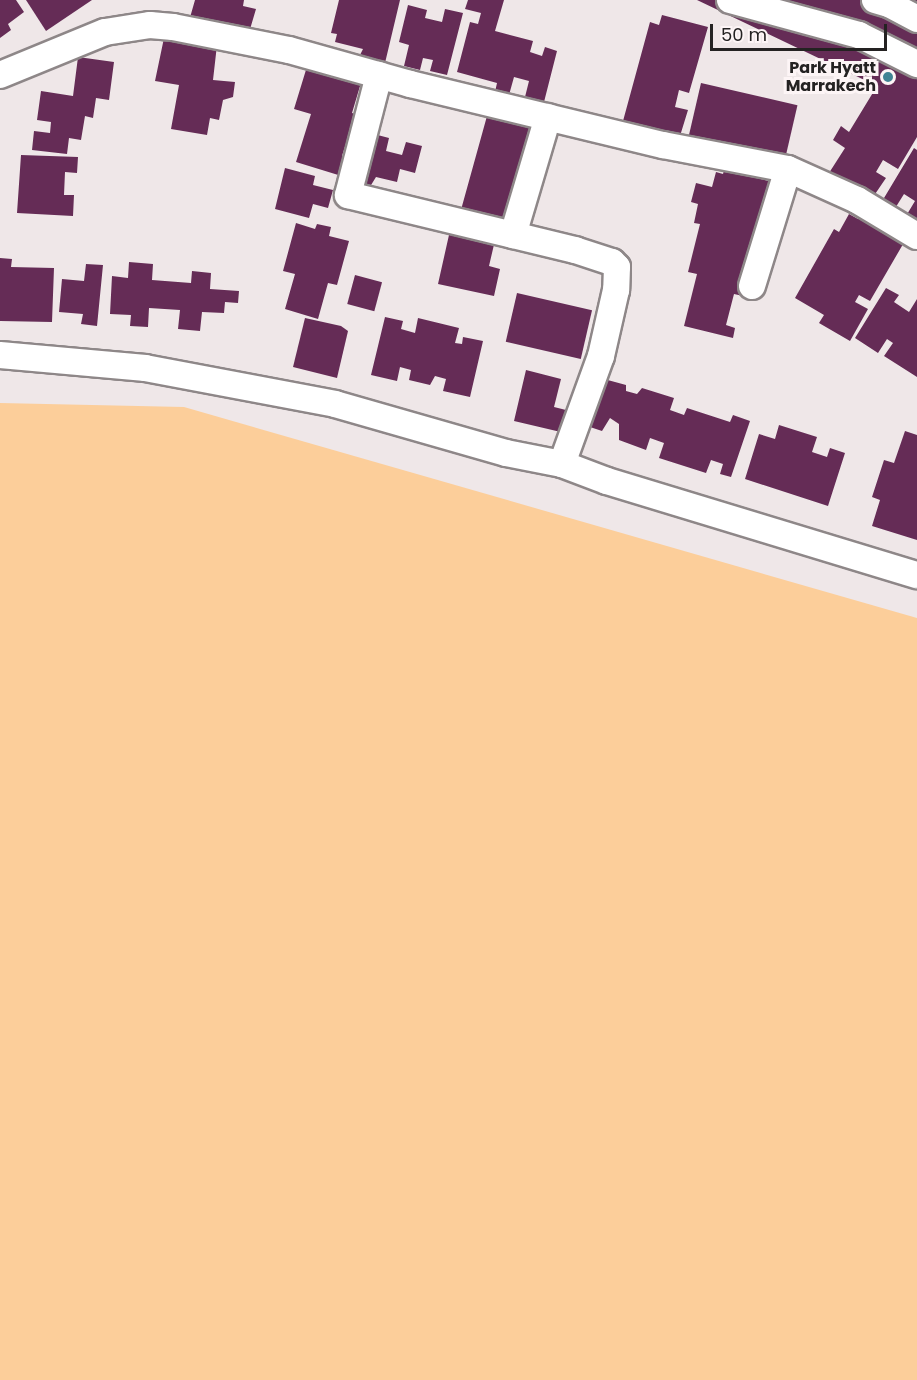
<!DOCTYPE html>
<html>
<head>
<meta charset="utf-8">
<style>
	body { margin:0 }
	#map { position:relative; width:917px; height:1380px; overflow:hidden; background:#efe7e8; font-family:Poppins,sans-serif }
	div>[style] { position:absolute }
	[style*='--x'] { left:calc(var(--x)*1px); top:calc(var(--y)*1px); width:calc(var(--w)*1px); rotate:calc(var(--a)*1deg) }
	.green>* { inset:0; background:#fcce9a }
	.building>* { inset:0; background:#652c56; transform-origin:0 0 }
	.roads { filter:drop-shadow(2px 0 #8e8788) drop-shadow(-2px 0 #8e8788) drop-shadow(0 2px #8e8788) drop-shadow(0 -2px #8e8788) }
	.street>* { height:26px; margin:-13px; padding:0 13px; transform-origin:13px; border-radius:13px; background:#fff }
	.dots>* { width:16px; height:16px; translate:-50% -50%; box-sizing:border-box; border:3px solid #fdf5f6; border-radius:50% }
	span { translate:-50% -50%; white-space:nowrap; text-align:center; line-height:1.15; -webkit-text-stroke:6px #fdf5f6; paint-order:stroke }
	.poi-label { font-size:16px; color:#242222; font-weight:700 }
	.right { translate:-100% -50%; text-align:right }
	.scale { position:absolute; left:710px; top:24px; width:177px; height:27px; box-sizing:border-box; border:3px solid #242222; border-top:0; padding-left:8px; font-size:18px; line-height:21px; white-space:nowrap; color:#242222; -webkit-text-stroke:4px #fdf5f6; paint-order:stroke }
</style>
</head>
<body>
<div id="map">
	<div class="green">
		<i style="clip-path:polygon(0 403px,184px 407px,917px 618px,917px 1380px,0 1380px)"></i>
	</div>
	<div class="building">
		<i style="clip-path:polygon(0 0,16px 0,24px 12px,8px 24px,11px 30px,0 38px)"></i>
		<i style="clip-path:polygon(26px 0,92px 0,46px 31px)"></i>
		<i style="clip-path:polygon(195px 0,244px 0,243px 6px,256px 9px,248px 36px,189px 21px)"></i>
		<i style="clip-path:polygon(339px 0,400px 0,385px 63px,359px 57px,363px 49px,335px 42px,337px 34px,331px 33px)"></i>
		<i style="clip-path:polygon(468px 0,504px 0,495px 31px,533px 41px,530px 52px,542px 56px,545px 47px,557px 51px,544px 102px,525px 97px,529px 81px,514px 77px,509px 95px,495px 92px,497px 83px,457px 72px,470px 22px,478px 24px,481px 13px,465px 9px)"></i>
		<i style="clip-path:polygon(697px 0,917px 0,917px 137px,898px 169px,883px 160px,876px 172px,886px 178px,871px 200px,829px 173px,845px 148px,833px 140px,841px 126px,849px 132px,877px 86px)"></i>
		<i style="clip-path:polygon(408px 5px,427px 10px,425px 18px,442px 22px,445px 9px,463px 13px,447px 75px,430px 71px,433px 60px,423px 58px,420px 70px,404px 66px,409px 45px,399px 42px)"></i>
		<i style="clip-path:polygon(662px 15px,708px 27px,689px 93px,679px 90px,675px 107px,688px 110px,680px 136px,623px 121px,650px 22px,659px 25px)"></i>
		<i style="clip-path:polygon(164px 38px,217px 45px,213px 80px,235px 82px,233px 97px,223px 100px,219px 120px,210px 118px,207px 135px,171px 129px,179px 85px,155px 81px)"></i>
		<i style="clip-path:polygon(78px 57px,114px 62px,109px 100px,96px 98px,93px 118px,85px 116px,81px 140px,69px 138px,67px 154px,32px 150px,34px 131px,50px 133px,51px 122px,37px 120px,41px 91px,73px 96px)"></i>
		<i style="clip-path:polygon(309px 60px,363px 76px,352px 113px,366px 117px,362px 132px,351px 128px,342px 156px,353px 160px,348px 178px,296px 162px,311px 114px,294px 109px)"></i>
		<i style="left:701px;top:83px;width:99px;height:58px;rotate:13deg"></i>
		<i style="clip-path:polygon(499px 109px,543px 121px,511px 231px,459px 217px,487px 116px,496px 119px)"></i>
		<i style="clip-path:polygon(370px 133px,389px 138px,386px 151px,402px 155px,406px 142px,422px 146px,415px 173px,400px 169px,397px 182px,376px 177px,368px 190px,355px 187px)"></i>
		<i style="clip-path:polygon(914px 148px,917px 150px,917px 223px,906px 216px,915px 201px,904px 194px,894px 210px,881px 203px)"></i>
		<i style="clip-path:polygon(21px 155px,78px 157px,77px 173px,65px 172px,64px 195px,74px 195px,73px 216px,17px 213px)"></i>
		<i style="clip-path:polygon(726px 163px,758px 171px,757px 178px,772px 182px,743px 296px,734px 294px,726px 325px,735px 328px,733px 338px,684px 326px,697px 274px,688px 272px,700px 224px,694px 223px,698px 204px,691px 202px,696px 183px,712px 187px,716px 172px,723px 174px)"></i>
		<i style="clip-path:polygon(285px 168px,315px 176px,313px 185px,333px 190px,328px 208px,313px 204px,309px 218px,275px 209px)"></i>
		<i style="clip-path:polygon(863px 209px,906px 239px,870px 301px,859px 295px,855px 302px,868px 309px,850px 341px,819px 323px,824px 315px,795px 298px,834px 229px,839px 232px,849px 214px,858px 219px)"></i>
		<i style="clip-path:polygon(296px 223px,315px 229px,317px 224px,331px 227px,329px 236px,349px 241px,337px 285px,328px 283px,318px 319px,285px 309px,295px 274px,283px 271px)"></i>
		<i style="clip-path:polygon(451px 226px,496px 236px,489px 266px,500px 269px,494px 296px,438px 284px)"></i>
		<i style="clip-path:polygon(0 258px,12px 259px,11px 267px,54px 268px,52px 322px,0 321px)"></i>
		<i style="clip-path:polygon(129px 262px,153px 264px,152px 280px,191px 283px,192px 271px,211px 273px,210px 289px,239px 291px,238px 303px,225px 302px,224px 313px,202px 312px,200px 331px,178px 329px,180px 310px,149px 308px,148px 327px,130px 326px,131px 315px,110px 314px,112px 276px,128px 278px)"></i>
		<i style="clip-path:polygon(86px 264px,103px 265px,97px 326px,81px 324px,83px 314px,59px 312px,62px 279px,84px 281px)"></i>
		<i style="left:355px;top:275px;width:28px;height:30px;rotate:15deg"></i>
		<i style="clip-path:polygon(886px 288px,899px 295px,894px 302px,909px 312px,917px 299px,917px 377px,884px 356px,893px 343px,887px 339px,878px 353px,855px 338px)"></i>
		<i style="left:517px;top:293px;width:77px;height:50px;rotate:13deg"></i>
		<i style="clip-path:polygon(385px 317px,403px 321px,401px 329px,415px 333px,418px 318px,459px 328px,455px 343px,462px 344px,463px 337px,483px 341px,470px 397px,443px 391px,446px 379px,435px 376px,430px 385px,409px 380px,411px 370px,400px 367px,397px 381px,371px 375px)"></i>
		<i style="clip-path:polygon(305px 318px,341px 326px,348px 331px,337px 378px,293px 367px)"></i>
		<i style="clip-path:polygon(526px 370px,561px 379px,554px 407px,570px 411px,565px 433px,514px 421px)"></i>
		<i style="clip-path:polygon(604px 379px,626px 385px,626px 391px,637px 394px,642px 388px,674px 398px,670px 410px,684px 415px,687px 408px,730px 422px,733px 415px,750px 421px,731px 477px,720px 474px,723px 464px,711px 460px,706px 473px,659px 458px,664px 443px,650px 438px,646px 450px,619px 440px,619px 424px,610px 418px,602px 431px,590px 427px)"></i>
		<i style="clip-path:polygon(779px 425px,817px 437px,812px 452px,827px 457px,830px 448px,845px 453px,828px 506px,745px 479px,759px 434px,775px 439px)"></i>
		<i style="clip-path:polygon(905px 431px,917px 435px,917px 540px,872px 526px,880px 500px,872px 497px,884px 460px,894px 463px)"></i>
	</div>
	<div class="roads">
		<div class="street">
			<i style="--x:730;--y:0;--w:134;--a:15.2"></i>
			<i style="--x:859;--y:35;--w:65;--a:26.6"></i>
			<i style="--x:875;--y:0;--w:15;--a:16"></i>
			<i style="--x:889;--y:4;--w:32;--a:28"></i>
			<i style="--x:0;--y:75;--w:113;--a:-22.3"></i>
			<i style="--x:105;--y:32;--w:46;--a:-8.8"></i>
			<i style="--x:150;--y:25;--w:23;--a:5"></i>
			<i style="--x:173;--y:27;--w:118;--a:11.2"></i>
			<i style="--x:289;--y:50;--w:126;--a:15.7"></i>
			<i style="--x:410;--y:84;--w:260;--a:13.6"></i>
			<i style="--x:663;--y:145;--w:127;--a:10.9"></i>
			<i style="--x:788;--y:169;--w:76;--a:24.2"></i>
			<i style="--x:857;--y:200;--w:70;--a:31"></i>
			<i style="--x:379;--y:75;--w:124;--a:104.5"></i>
			<i style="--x:348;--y:195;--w:234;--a:13.6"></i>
			<i style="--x:575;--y:250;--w:39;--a:18"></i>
			<i style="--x:612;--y:262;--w:7;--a:45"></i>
			<i style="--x:617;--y:267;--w:23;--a:92"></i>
			<i style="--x:616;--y:290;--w:68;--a:102.8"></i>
			<i style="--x:601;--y:356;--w:115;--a:109.9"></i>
			<i style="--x:513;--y:235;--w:123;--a:-73.5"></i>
			<i style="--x:752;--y:286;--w:122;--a:-72.9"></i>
			<i style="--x:0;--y:355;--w:146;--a:5.1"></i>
			<i style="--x:145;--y:368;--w:193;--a:10.7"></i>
			<i style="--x:335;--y:404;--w:178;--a:16"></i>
			<i style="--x:506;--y:453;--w:57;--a:11.1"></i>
			<i style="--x:562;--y:464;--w:48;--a:20.7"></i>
			<i style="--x:607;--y:481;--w:324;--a:16.9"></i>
		</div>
	</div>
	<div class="dots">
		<i style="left:888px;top:77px;background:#418394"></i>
	</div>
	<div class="poi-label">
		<span class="right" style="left:876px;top:77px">Park Hyatt<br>Marrakech</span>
	</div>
	<div class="scale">50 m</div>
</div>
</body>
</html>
